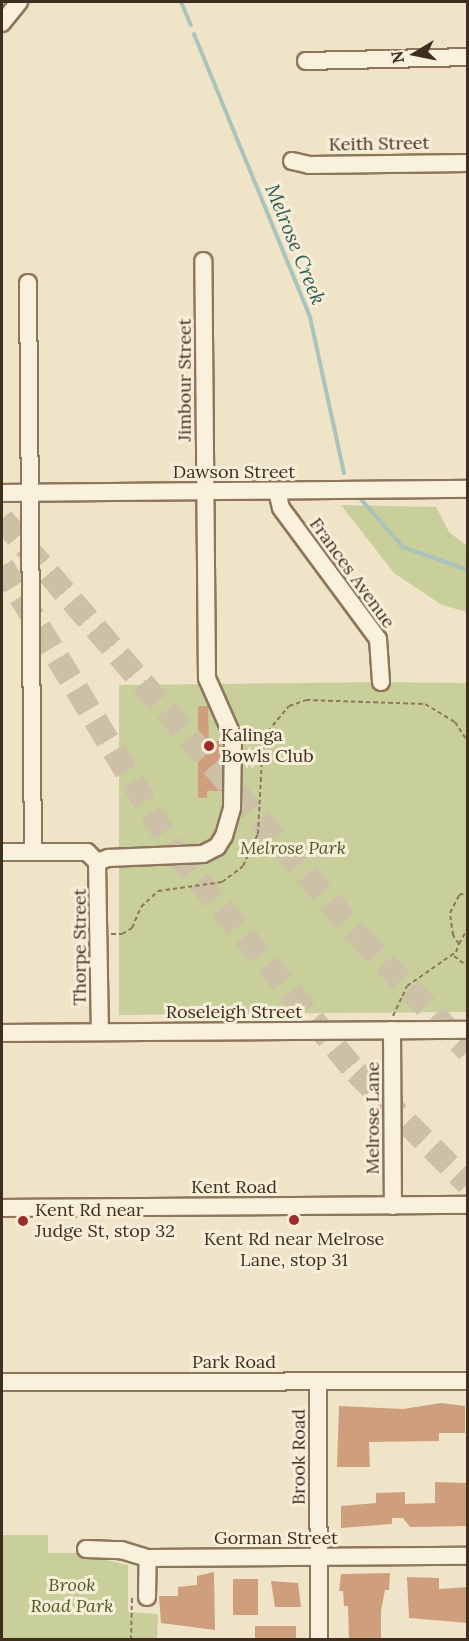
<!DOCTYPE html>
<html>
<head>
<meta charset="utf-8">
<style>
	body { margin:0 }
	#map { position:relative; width:469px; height:1641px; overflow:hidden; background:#f0e4c8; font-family:Lora,serif }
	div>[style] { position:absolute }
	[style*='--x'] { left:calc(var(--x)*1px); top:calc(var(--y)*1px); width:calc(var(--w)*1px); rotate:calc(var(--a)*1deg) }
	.green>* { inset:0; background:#c9cf9b }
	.stream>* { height:4px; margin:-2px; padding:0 2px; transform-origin:2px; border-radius:2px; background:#a9c4bc }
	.building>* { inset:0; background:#cf9f7d; transform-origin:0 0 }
	.highway-tunnel>* { height:24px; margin-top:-12px; transform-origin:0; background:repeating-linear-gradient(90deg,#ccc0a6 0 24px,transparent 0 36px) }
	.path>* { height:2px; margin-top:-1px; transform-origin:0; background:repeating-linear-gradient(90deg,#8d765c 0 4.5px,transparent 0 7.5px) }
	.roads { filter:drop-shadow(2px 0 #8d765c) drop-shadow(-2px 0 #8d765c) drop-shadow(0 2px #8d765c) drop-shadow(0 -2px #8d765c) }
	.minor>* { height:16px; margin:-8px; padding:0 8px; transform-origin:8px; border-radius:8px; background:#faf1dc }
	.dots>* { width:16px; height:16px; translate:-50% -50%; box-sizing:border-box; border:3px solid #f7eed8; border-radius:50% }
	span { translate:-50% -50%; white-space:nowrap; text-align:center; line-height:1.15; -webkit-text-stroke:6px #f7eed8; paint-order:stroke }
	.street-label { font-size:18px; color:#3d2e20 }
	.poi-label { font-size:18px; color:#3d2e20 }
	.left { translate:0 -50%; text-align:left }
	.park-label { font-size:18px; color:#4d5a26; font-style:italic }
	.water-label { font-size:20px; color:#2f5d5a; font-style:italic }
	.frame { position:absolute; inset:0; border:3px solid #3d2e20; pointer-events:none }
	.north { position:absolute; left:385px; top:24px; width:60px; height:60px; -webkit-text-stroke:4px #f7eed8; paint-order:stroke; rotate:260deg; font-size:16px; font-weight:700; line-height:24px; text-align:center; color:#3d2e20 }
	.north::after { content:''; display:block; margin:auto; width:21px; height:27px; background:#3d2e20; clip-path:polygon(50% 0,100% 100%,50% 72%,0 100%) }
</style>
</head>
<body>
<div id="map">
	<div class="green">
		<i style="clip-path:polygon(341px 505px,436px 507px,449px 532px,467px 546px,467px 612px,442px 605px,394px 573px)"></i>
		<i style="clip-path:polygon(381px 682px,467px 683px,467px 1012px,119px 1015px,119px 685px)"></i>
		<i style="clip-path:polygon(2px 1535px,48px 1535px,48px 1553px,77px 1553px,128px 1565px,128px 1612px,158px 1614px,157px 1639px,2px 1639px)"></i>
	</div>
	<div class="stream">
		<i style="--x:181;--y:2;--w:25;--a:67"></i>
		<i style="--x:194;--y:34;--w:306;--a:67.7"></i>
		<i style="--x:310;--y:317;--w:160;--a:77.7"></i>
		<i style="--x:359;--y:497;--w:67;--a:48.7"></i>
		<i style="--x:403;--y:547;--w:69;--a:19.5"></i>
	</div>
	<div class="building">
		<i style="clip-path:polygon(198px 706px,208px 706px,209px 741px,220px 741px,222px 752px,222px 791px,207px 791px,207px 798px,198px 798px)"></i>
		<i style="clip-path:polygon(441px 1403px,465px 1406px,465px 1433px,439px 1433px,439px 1441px,369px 1442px,370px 1467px,337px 1467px,339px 1406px,403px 1409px)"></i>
		<i style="clip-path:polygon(435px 1482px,468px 1483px,468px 1526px,410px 1527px,403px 1518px,392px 1518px,392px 1524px,341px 1528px,341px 1506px,376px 1503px,376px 1493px,405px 1492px,405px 1504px,435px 1503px)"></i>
		<i style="clip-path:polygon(214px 1572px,215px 1630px,161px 1623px,159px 1596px,178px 1596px,178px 1587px,197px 1585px,197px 1576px)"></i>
		<i style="clip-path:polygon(390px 1573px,389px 1590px,385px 1590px,381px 1611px,381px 1640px,349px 1640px,348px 1606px,344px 1606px,343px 1591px,339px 1591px,341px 1574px)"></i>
		<i style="clip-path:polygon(407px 1577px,439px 1578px,439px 1589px,468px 1587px,468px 1623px,409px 1618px)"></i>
		<i style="left:233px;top:1579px;width:25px;height:36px"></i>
		<i style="clip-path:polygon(271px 1581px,298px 1583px,301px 1607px,275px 1607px)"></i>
		<i style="left:296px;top:1626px;width:14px;height:41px;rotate:90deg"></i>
	</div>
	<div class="highway-tunnel">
		<i style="--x:2;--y:519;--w:550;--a:49.42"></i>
		<i style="--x:360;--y:937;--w:157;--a:46.5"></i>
		<i style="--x:2;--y:566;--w:336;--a:58.8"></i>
		<i style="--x:176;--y:853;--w:283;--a:50.6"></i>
		<i style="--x:356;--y:1072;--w:158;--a:45"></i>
	</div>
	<div class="path">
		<i style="--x:111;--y:934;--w:11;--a:0"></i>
		<i style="--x:122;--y:934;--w:12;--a:-31"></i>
		<i style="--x:132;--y:928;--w:23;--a:-67"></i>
		<i style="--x:141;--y:907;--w:23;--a:-43"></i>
		<i style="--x:158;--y:891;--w:65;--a:-8"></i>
		<i style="--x:222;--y:882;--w:26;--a:-37"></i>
		<i style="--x:243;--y:866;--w:35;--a:-65"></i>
		<i style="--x:258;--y:834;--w:97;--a:-87"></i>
		<i style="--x:263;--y:737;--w:40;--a:-50"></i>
		<i style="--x:289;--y:706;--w:18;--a:-19"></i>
		<i style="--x:306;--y:700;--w:119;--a:1.9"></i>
		<i style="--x:425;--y:704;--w:35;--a:31"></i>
		<i style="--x:455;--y:722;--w:24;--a:57"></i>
		<i style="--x:459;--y:944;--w:18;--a:-61"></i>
		<i style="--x:454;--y:956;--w:18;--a:38"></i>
		<i style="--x:393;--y:1016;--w:33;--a:-65"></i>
		<i style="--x:407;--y:986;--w:60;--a:-34.8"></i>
		<i style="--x:456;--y:952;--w:9;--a:-69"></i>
		<i style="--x:459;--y:944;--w:11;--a:-124"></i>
		<i style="--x:453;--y:935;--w:22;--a:-98"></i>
		<i style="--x:450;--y:913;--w:20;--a:-63"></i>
		<i style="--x:459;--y:895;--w:9;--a:-18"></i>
		<i style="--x:131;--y:1640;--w:44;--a:-88.7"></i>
	</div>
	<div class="roads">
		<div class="minor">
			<i style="--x:2;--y:23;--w:27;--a:-51"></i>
			<i style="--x:306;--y:61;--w:162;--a:-1.4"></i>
			<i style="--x:292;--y:161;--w:17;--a:13"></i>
			<i style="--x:309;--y:165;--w:159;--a:-0.7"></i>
			<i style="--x:28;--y:283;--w:569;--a:89.5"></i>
			<i style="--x:277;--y:491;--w:17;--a:77"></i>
			<i style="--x:281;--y:508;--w:163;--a:53.5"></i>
			<i style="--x:378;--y:639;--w:43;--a:86"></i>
			<i style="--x:2;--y:493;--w:466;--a:-0.5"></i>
			<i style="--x:2;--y:852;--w:85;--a:0"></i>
			<i style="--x:87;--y:852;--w:14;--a:45"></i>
			<i style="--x:97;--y:862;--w:12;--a:-20"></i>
			<i style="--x:108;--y:858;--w:95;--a:-2.4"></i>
			<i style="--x:203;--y:854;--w:16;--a:-27"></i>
			<i style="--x:217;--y:847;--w:13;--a:-58"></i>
			<i style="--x:224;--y:836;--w:29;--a:-74"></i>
			<i style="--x:232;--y:808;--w:71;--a:-89.2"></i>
			<i style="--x:233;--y:737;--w:64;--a:-113.8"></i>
			<i style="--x:207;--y:678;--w:417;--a:-90.5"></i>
			<i style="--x:97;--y:862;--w:170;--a:89"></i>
			<i style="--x:392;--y:1030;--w:176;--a:89.7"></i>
			<i style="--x:2;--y:1033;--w:466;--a:-0.4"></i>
			<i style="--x:2;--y:1208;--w:466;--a:-0.4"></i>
			<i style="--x:2;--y:1382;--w:466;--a:-0.1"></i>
			<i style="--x:318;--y:1382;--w:258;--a:89.8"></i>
			<i style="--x:86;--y:1549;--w:35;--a:2"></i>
			<i style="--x:121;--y:1550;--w:28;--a:17"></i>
			<i style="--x:148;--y:1558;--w:320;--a:-0.4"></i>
			<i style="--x:147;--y:1597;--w:39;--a:-89"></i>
		</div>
	</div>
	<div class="dots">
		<i style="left:209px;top:746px;background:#9e2a2b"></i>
		<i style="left:294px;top:1220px;background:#9e2a2b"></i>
		<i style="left:23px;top:1221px;background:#9e2a2b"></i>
	</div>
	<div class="street-label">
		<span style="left:379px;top:144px;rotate:-1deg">Keith Street</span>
		<span style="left:185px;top:380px;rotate:-90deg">Jimbour Street</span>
		<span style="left:234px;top:472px">Dawson Street</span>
		<span style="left:352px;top:573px;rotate:54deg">Frances Avenue</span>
		<span style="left:80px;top:947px;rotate:-90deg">Thorpe Street</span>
		<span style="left:234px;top:1012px">Roseleigh Street</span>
		<span style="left:373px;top:1118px;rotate:-90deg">Melrose Lane</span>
		<span style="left:234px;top:1187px">Kent Road</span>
		<span style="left:234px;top:1362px">Park Road</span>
		<span style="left:299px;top:1457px;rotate:-90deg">Brook Road</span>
		<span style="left:276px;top:1538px">Gorman Street</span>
	</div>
	<div class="poi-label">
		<span class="left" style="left:221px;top:746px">Kalinga<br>Bowls Club</span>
		<span class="left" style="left:35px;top:1221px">Kent Rd near<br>Judge St, stop 32</span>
		<span style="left:294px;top:1250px">Kent Rd near Melrose<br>Lane, stop 31</span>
	</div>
	<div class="park-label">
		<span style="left:293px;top:848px">Melrose Park</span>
		<span style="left:72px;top:1596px">Brook<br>Road Park</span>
	</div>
	<div class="water-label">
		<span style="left:296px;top:244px;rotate:68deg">Melrose Creek</span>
	</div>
	<div class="frame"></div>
	<div class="north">N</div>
</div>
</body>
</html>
